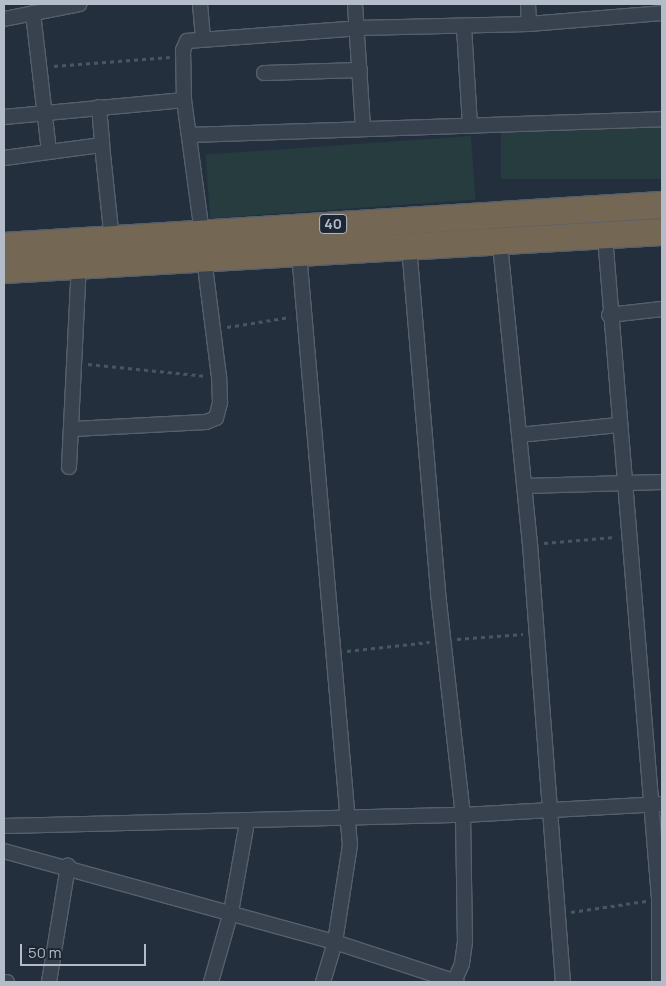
<!DOCTYPE html>
<html>
<head>
<meta charset="utf-8">
<style>
	body { margin:0 }
	#map { position:relative; width:666px; height:986px; overflow:hidden; background:#242f3e; font-family:Manrope,sans-serif }
	div>[style] { position:absolute }
	[style*='--x'] { left:calc(var(--x)*1px); top:calc(var(--y)*1px); width:calc(var(--w)*1px); rotate:calc(var(--a)*1deg) }
	.green>* { inset:0; background:#263c3f; transform-origin:0 0 }
	.path>* { height:3px; margin-top:-1.5px; transform-origin:0; background:repeating-linear-gradient(90deg,#44595c 0 4px,transparent 0 8px) }
	.roads { filter:drop-shadow(1px 0 #565f6c) drop-shadow(-1px 0 #565f6c) drop-shadow(0 1px #565f6c) drop-shadow(0 -1px #565f6c) }
	.street>* { height:14px; margin:-7px; padding:0 7px; transform-origin:7px; border-radius:7px; background:#38414e }
	.highway>* { height:26px; margin:-13px; padding:0 13px; transform-origin:13px; border-radius:13px; background:#746855 }
	span { translate:-50% -50%; white-space:nowrap; text-align:center; line-height:1.15; -webkit-text-stroke:4px #1d2633; paint-order:stroke }
	.shield-label span { padding:1px 4px; background:#1d2633; border:1px solid; border-radius:4px; -webkit-text-stroke-width:0 }
	.shield-label { font-size:14px; color:#b4bcc9; font-weight:700 }
	.frame { position:absolute; inset:0; border:5px solid #b4bcc9; pointer-events:none }
	.scale { position:absolute; left:20px; top:944px; width:126px; height:22px; box-sizing:border-box; border:2px solid #b4bcc9; border-top:0; padding-left:6px; font-size:15px; line-height:18px; white-space:nowrap; color:#b4bcc9; -webkit-text-stroke:4px #1d2633; paint-order:stroke }
</style>
</head>
<body>
<div id="map">
	<div class="green">
		<i style="left:662px;top:127px;width:52px;height:161px;rotate:90deg"></i>
		<i style="left:471px;top:136px;width:64px;height:266px;rotate:86deg"></i>
	</div>
	<div class="path">
		<i style="--x:54;--y:66;--w:116;--a:-4.4"></i>
		<i style="--x:227;--y:327;--w:64;--a:-9"></i>
		<i style="--x:88;--y:364;--w:119;--a:5.8"></i>
		<i style="--x:544;--y:543;--w:71;--a:-4.8"></i>
		<i style="--x:457;--y:639;--w:66;--a:-4.3"></i>
		<i style="--x:347;--y:651;--w:83;--a:-6.2"></i>
		<i style="--x:571;--y:912;--w:76;--a:-8.3"></i>
	</div>
	<div class="roads">
		<div class="street">
			<i style="--x:200;--y:4;--w:35;--a:85"></i>
			<i style="--x:355;--y:4;--w:125;--a:86.3"></i>
			<i style="--x:528;--y:4;--w:20;--a:87"></i>
			<i style="--x:33;--y:13;--w:139;--a:83.4"></i>
			<i style="--x:4;--y:19;--w:77;--a:-11.2"></i>
			<i style="--x:464;--y:27;--w:99;--a:86.5"></i>
			<i style="--x:264;--y:73;--w:96;--a:-1.8"></i>
			<i style="--x:99;--y:107;--w:38;--a:85"></i>
			<i style="--x:4;--y:117;--w:181;--a:-5.4"></i>
			<i style="--x:189;--y:135;--w:473;--a:-1.9"></i>
			<i style="--x:4;--y:158;--w:99;--a:-7.6"></i>
			<i style="--x:102;--y:145;--w:96;--a:84"></i>
			<i style="--x:202;--y:233;--w:134;--a:-97.7"></i>
			<i style="--x:184;--y:100;--w:50;--a:-91.1"></i>
			<i style="--x:183;--y:50;--w:10;--a:-66"></i>
			<i style="--x:187;--y:41;--w:171;--a:-4.3"></i>
			<i style="--x:358;--y:28;--w:171;--a:-1.3"></i>
			<i style="--x:529;--y:24;--w:133;--a:-4.7"></i>
			<i style="--x:605;--y:236;--w:665;--a:85.34"></i>
			<i style="--x:659;--y:899;--w:83;--a:90"></i>
			<i style="--x:500;--y:244;--w:301;--a:84.3"></i>
			<i style="--x:530;--y:544;--w:439;--a:85.7"></i>
			<i style="--x:409;--y:246;--w:348;--a:85.2"></i>
			<i style="--x:438;--y:593;--w:223;--a:83.6"></i>
			<i style="--x:463;--y:815;--w:127;--a:89.1"></i>
			<i style="--x:465;--y:942;--w:22;--a:98"></i>
			<i style="--x:462;--y:964;--w:20;--a:114"></i>
			<i style="--x:299;--y:253;--w:594;--a:85.08"></i>
			<i style="--x:350;--y:845;--w:98;--a:98.8"></i>
			<i style="--x:335;--y:942;--w:42;--a:106.7"></i>
			<i style="--x:609;--y:315;--w:53;--a:-6.5"></i>
			<i style="--x:73;--y:429;--w:133;--a:-3"></i>
			<i style="--x:206;--y:422;--w:11;--a:-22"></i>
			<i style="--x:216;--y:418;--w:16;--a:-75"></i>
			<i style="--x:220;--y:403;--w:26;--a:-92"></i>
			<i style="--x:219;--y:377;--w:119;--a:-97.2"></i>
			<i style="--x:519;--y:435;--w:100;--a:-5.7"></i>
			<i style="--x:69;--y:467;--w:201;--a:-87.2"></i>
			<i style="--x:525;--y:486;--w:137;--a:-1.7"></i>
			<i style="--x:4;--y:826;--w:459;--a:-1.4"></i>
			<i style="--x:463;--y:815;--w:199;--a:-3.2"></i>
			<i style="--x:4;--y:851;--w:343;--a:15.4"></i>
			<i style="--x:335;--y:942;--w:128;--a:18.2"></i>
			<i style="--x:4;--y:982;--w:3;--a:0"></i>
			<i style="--x:49;--y:982;--w:118;--a:-80.7"></i>
			<i style="--x:211;--y:982;--w:73;--a:-74.1"></i>
			<i style="--x:231;--y:912;--w:91;--a:-79.9"></i>
		</div>
		<div class="highway">
			<i style="--x:4;--y:246;--w:659;--a:-3.57"></i>
			<i style="--x:4;--y:270;--w:659;--a:-3.31"></i>
		</div>
	</div>
	<div class="shield-label">
		<span style="left:333px;top:224px">40</span>
	</div>
	<div class="frame"></div>
	<div class="scale">50 m</div>
</div>
</body>
</html>
